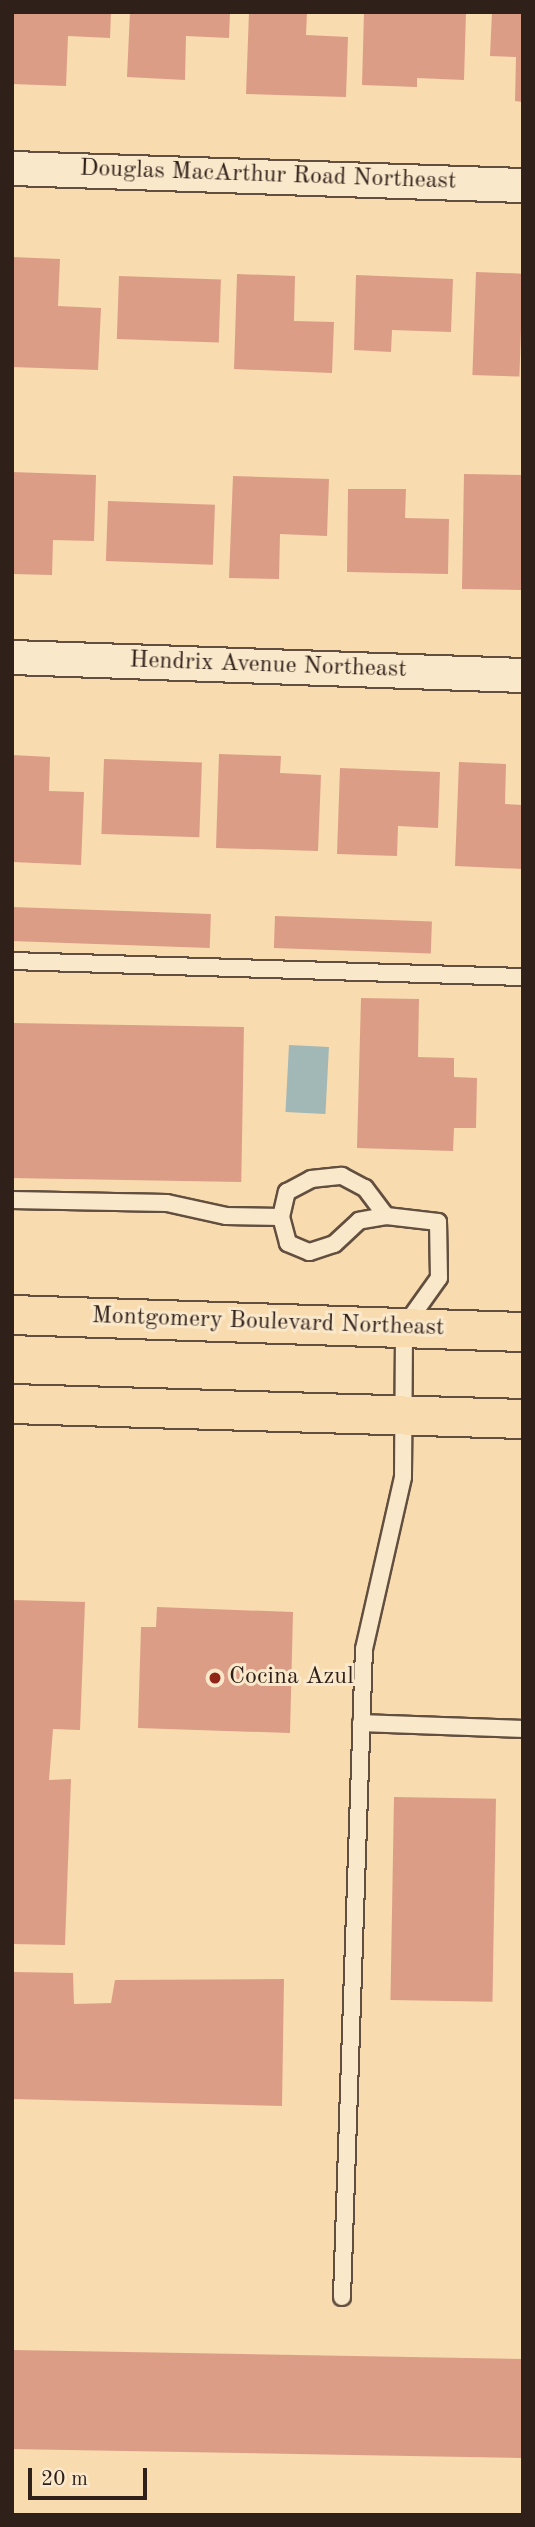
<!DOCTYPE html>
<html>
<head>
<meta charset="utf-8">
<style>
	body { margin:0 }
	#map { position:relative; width:535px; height:2527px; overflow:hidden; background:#f8dbaf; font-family:"Old Standard TT",serif }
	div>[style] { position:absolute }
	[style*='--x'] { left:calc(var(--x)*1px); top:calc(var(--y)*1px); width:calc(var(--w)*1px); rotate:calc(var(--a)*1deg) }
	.water>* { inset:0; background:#a2b8b6; transform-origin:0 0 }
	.building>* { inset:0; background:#dc9d86; transform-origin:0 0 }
	.roads { filter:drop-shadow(2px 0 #624f3f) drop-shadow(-2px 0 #624f3f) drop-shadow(0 2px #624f3f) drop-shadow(0 -2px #624f3f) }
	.lane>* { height:16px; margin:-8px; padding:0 8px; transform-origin:8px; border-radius:8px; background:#fae8cb }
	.street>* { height:33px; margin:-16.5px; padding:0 16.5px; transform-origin:16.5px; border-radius:16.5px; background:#fae8cb }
	.primary>* { height:38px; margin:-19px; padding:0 19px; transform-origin:19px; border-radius:19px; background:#f8dbaf }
	.dots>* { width:19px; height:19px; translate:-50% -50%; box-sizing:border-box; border:4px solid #fae8cb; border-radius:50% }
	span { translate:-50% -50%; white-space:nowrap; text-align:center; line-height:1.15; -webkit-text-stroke:6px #fae8cb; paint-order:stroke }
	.street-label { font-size:24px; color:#30201a }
	.poi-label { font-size:24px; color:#30201a }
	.left { translate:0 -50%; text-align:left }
	.frame { position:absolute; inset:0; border:14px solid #30201a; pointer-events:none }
	.scale { position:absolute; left:28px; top:2468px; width:119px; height:32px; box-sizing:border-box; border:4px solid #30201a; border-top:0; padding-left:9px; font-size:21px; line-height:24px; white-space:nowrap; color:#30201a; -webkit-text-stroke:5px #fae8cb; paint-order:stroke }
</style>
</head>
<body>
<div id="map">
	<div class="water">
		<i style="left:289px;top:1045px;width:40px;height:67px;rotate:3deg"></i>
	</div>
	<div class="building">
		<i style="clip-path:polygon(12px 12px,111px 12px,110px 38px,68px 36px,66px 86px,12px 84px)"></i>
		<i style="clip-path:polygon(130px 12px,230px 12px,229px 38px,186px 36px,185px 80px,127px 77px)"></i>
		<i style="clip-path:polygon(249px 12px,307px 12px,306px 35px,348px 37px,346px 97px,246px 94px)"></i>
		<i style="clip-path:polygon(364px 12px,466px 12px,464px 80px,417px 78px,417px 87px,362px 85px)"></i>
		<i style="clip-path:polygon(492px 12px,523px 12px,523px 102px,515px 101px,516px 57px,490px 56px)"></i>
		<i style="clip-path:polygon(12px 257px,60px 259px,58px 306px,101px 308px,98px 370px,12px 367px)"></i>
		<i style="left:476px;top:272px;width:47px;height:103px;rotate:2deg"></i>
		<i style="clip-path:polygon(237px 274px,295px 276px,294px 321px,334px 322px,332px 373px,234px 369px)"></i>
		<i style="clip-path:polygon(356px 275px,453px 279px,451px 332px,392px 330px,391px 352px,354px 350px)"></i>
		<i style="left:119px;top:276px;width:102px;height:63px;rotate:2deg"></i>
		<i style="clip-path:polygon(12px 472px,96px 475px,94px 541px,53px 540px,52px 575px,12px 574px)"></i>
		<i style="left:464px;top:474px;width:59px;height:115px;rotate:1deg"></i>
		<i style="clip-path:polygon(233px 476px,329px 479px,327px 536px,280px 534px,279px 579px,229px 578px)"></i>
		<i style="clip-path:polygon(348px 489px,406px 489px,405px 518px,449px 519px,448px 574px,347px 572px)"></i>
		<i style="left:108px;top:501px;width:107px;height:60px;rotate:2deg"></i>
		<i style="clip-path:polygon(219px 754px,281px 756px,280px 773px,321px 775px,318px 851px,216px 848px)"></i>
		<i style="clip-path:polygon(12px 755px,50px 757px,49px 791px,84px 792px,81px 865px,12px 862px)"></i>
		<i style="left:104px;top:759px;width:98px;height:75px;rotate:2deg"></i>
		<i style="clip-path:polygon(459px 762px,506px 764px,505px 804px,523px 805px,523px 869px,455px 866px)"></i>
		<i style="clip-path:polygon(340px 768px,440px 772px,438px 828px,398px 826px,397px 856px,337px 854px)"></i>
		<i style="left:12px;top:907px;width:199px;height:34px;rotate:2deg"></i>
		<i style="left:275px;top:916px;width:157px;height:32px;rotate:2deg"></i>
		<i style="clip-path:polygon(361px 998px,419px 999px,418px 1057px,454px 1058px,454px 1077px,477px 1078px,476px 1128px,454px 1128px,453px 1151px,357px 1148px)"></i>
		<i style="left:12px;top:1023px;width:232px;height:155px;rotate:1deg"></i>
		<i style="clip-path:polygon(12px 1600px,85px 1602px,80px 1730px,53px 1729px,49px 1780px,71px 1779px,65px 1945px,12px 1944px)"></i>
		<i style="clip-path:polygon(157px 1607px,293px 1612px,290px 1733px,138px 1728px,141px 1627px,156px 1627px)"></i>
		<i style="left:394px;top:1797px;width:102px;height:203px;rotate:1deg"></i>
		<i style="clip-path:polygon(12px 1972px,73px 1973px,74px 2004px,111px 2003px,115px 1980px,284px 1979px,282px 2106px,12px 2099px)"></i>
		<i style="left:12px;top:2350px;width:511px;height:99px;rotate:1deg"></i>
	</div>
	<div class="roads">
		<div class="lane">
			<i style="--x:12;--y:961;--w:510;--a:1.8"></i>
			<i style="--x:12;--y:1200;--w:155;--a:1.1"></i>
			<i style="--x:167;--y:1203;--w:60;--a:12.4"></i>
			<i style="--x:226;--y:1216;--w:55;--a:1"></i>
			<i style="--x:361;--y:1723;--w:162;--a:2.1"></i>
			<i style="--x:342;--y:2297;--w:648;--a:-88.06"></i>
			<i style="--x:364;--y:1649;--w:176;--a:-77.2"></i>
			<i style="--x:403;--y:1477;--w:150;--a:-89.6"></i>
			<i style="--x:404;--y:1327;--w:60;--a:-54.5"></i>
			<i style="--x:439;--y:1278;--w:56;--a:-91"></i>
			<i style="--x:438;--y:1222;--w:52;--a:-173.4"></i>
			<i style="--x:386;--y:1216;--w:27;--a:170"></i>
			<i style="--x:359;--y:1221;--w:34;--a:137"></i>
			<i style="--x:334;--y:1244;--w:26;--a:162"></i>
			<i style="--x:309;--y:1252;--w:23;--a:-157"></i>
			<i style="--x:288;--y:1243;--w:27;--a:-105"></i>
			<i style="--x:281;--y:1217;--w:26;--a:-77"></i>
			<i style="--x:287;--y:1192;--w:27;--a:-28"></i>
			<i style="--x:311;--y:1179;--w:31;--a:-6"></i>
			<i style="--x:342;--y:1176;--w:26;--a:28"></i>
			<i style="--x:365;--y:1188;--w:35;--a:53"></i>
		</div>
		<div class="street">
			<i style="--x:12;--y:168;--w:511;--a:1.91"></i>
			<i style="--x:12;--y:657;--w:511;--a:2.02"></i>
		</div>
		<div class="primary">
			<i style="--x:12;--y:1315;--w:511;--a:1.91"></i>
			<i style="--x:12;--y:1404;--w:511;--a:1.68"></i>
		</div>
	</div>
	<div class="dots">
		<i style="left:215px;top:1678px;background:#8f2418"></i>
	</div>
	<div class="street-label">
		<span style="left:268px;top:176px;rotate:2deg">Douglas MacArthur Road Northeast</span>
		<span style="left:268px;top:666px;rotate:2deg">Hendrix Avenue Northeast</span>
		<span style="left:268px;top:1323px;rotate:2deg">Montgomery Boulevard Northeast</span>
	</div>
	<div class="poi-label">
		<span class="left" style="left:229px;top:1678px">Cocina Azul</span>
	</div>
	<div class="frame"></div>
	<div class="scale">20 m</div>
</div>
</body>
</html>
